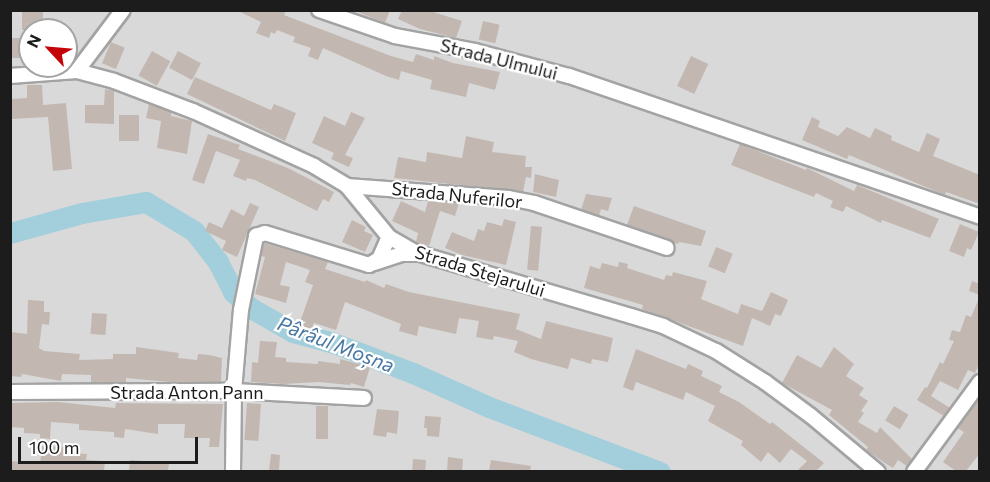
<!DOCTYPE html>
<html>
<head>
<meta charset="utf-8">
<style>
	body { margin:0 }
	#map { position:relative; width:990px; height:482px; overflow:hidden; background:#ede9e1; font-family:Commissioner,sans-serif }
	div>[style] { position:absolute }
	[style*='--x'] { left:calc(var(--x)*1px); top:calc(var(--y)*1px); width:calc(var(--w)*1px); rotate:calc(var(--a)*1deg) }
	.residential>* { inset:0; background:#dad9d9 }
	.river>* { height:21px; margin:-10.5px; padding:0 10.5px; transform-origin:10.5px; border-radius:10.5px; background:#a2cfdb }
	.building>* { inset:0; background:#c2b8b1; transform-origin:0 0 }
	.roads { filter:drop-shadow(2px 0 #a3a3a3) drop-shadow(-2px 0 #a3a3a3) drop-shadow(0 2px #a3a3a3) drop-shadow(0 -2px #a3a3a3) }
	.minor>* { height:14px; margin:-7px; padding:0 7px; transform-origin:7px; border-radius:7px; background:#fff }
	span { translate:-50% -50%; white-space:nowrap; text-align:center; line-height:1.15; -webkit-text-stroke:4.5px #fff; paint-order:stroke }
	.street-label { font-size:18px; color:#1c1c1c }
	.water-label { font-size:20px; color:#4777a2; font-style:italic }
	.frame { position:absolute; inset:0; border:12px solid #1c1c1c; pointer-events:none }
	.north { position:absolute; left:18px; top:18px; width:60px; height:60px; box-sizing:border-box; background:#fff; border:2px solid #a4a4a4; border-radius:50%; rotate:296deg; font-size:16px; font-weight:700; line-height:24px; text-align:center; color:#1c1c1c }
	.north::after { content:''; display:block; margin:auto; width:21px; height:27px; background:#c50207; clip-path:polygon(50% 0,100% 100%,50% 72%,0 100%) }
	.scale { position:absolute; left:18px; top:437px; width:180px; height:27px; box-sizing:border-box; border:3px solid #1c1c1c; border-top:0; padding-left:8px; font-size:18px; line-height:21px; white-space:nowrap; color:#1c1c1c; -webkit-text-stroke:4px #fff; paint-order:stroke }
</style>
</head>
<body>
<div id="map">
	<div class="residential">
		<i style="clip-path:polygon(evenodd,11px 11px,979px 11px,979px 471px,11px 471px,11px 11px,30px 30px,66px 30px,66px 66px,30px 66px,30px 30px)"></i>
	</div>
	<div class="river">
		<i style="--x:10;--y:233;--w:75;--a:-15.5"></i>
		<i style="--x:82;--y:213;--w:65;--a:-9.8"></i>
		<i style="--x:146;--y:202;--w:56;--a:31.1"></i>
		<i style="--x:194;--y:231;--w:39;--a:52"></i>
		<i style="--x:218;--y:262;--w:34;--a:63"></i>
		<i style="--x:233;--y:292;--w:24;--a:42"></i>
		<i style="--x:251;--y:308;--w:48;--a:29.7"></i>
		<i style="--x:293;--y:332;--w:39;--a:15"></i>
		<i style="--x:331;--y:342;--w:88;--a:20.7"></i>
		<i style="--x:413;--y:373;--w:83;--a:24.1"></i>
		<i style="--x:489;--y:407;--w:183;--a:20.8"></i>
	</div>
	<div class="building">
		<i style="clip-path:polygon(236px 10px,286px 10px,284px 15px,391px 56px,413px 62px,416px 54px,434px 60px,434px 56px,453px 63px,500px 72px,495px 90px,469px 83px,466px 97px,430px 89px,432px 80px,401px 71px,399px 80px,386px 76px,323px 48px,318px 60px,308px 56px,311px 48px,293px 42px,295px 37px,277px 30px,275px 34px,271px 32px,269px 38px,256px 33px,261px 22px)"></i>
		<i style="clip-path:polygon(353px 10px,390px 10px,385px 23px)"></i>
		<i style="clip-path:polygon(402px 10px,427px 10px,462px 21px,456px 38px,420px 29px,398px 19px)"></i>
		<i style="left:43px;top:12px;width:18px;height:21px;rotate:90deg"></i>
		<i style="left:483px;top:21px;width:17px;height:19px;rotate:13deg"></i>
		<i style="left:10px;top:38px;width:20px;height:20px"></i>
		<i style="left:111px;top:42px;width:15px;height:23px;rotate:23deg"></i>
		<i style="left:152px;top:51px;width:21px;height:28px;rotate:29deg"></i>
		<i style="left:178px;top:51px;width:26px;height:19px;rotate:28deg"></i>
		<i style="left:691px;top:56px;width:19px;height:33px;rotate:25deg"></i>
		<i style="clip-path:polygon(195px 77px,271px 110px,274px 104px,296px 113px,285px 141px,187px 94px)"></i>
		<i style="clip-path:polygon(27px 85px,42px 85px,43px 105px,66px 103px,72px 169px,53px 171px,48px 117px,12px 119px,11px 99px,27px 98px)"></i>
		<i style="clip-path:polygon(105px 89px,114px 91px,114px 124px,85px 123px,85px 105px,104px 105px)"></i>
		<i style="clip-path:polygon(149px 104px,171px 112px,171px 116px,192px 121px,187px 154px,157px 148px,161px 121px,146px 118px)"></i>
		<i style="clip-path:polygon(351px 112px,365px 118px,345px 155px,353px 158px,349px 167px,331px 159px,334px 153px,312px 143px,324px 116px,345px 126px)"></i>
		<i style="left:119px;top:115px;width:20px;height:26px"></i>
		<i style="clip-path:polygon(812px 117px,820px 121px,818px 127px,838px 136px,847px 127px,870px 138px,875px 128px,892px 136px,891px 140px,919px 152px,927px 133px,940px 139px,933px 156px,980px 175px,980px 204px,946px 192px,945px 195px,849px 155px,847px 159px,802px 140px)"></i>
		<i style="clip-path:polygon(208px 134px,240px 145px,238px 149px,288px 168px,334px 192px,329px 202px,323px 199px,317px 211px,255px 180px,247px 178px,246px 181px,233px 176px,240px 160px,216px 151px,204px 184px,192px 180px)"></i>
		<i style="clip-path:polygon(466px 136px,494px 142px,492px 152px,526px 156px,525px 167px,532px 167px,531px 178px,526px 177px,523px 192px,394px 178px,398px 157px,426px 162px,427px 152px,462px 158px)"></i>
		<i style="clip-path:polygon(740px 144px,806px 170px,807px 168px,854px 191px,857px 185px,939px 219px,930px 238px,882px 220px,881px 223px,846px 206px,843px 212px,830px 207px,833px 201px,816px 193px,814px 197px,731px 165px)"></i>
		<i style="clip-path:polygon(535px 174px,559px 180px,556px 197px,533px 192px)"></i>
		<i style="clip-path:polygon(586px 194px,612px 198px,608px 211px,601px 209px,599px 216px,581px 210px)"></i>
		<i style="clip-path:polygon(401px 201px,425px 212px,428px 201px,459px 203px,455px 216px,440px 211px,429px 246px,416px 242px,418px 233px,392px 221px)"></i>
		<i style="clip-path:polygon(250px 203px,259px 207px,237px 257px,222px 250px,226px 241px,205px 231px,209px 222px,222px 228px,231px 209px,244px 216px)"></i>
		<i style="clip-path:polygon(634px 206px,706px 231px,701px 246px,679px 242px,678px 244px,627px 225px)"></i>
		<i style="clip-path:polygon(504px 219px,516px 222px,506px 265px,462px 255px,445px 248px,452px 232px,474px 241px,478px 229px,484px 231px,487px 222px,502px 226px)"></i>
		<i style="clip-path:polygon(352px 220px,366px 227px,364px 231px,373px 235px,365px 252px,342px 242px)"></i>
		<i style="clip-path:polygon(960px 224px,979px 232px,971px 250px,967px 248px,964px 257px,949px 251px)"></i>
		<i style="left:531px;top:226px;width:11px;height:44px;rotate:5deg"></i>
		<i style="clip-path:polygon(264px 243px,328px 262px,325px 269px,365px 282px,366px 280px,384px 288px,386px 284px,409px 292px,520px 314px,516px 329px,541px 339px,546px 321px,613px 338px,608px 362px,592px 359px,591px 364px,571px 358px,568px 369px,531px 359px,514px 352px,518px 341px,494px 336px,493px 340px,476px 337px,479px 321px,459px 318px,456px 334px,419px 326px,417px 336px,399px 331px,401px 324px,345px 302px,336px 330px,314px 323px,311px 330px,299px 325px,313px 285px,305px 282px,310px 270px,286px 262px,280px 285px,290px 287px,286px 303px,255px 294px,265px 257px,261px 256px)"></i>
		<i style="left:716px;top:247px;width:18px;height:21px;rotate:22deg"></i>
		<i style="clip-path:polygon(619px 262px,628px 264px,627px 268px,664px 280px,666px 275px,672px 276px,673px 272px,707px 281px,701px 299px,738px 314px,741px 304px,762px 311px,771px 292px,788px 300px,781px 316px,775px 314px,770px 326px,752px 318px,743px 346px,642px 309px,643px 305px,584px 288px,590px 266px,600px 269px,602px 263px,618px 267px)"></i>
		<i style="clip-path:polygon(972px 281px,980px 284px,980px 295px,969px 291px)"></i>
		<i style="clip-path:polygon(980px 296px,980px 362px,975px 373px,968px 370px,958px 390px,940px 381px,931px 396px,950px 408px,944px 416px,917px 400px,925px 387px,927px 388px,940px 362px,943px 364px,954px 341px,949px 340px,952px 330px,960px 332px,966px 315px,971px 317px)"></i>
		<i style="clip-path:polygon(28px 300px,44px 301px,44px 312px,50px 312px,49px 325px,42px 324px,39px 348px,44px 351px,80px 354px,79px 360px,113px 359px,113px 354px,136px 354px,136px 347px,179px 353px,178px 358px,197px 360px,198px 354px,209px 355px,222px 358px,221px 382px,169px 382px,126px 378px,126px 382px,91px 383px,91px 375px,62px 374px,61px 381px,22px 374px,21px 377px,10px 376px,11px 332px,27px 334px)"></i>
		<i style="left:92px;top:313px;width:15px;height:21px;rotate:4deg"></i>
		<i style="clip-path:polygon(260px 341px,277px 342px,275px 357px,286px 358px,286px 362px,318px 364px,318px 361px,340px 364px,340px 359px,370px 367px,364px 387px,351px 383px,350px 385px,318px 382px,284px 384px,251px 382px,252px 362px,258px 363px)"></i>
		<i style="clip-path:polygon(834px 347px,854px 364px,846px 376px,864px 388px,859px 395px,868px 401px,861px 411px,864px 413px,858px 422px,877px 433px,880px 427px,912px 459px,907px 466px,898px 460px,893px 468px,885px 463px,866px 450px,868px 447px,829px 415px,832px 410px,782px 383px,797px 355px,821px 368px)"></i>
		<i style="clip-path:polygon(636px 349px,686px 369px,688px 364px,703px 371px,701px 376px,722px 386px,719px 392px,739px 402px,770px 424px,772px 422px,824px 463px,816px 471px,797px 471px,807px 461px,791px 449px,780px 463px,768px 452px,761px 462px,741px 445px,743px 441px,708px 421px,715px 406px,686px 392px,683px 400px,636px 382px,633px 391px,623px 387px)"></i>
		<i style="clip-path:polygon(58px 402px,115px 408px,116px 403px,223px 404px,219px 447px,209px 447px,210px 438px,184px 438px,185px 424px,158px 424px,158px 434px,125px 429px,124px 438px,114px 437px,114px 432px,79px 430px,79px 424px,51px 422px,50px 439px,40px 438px,40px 434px,24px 433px,24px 428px,10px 427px,10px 403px)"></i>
		<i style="clip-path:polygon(977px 402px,980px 404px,980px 453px,966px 471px,956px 471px,943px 462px,964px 432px,957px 428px)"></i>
		<i style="left:247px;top:403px;width:14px;height:37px;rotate:4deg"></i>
		<i style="left:316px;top:406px;width:12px;height:33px"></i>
		<i style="left:894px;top:406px;width:17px;height:17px;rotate:31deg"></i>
		<i style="clip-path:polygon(377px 409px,399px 411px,397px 434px,387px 432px,386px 437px,373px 435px)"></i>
		<i style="clip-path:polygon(425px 416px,441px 417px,439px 437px,427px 436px,427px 428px,424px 428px)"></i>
		<i style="clip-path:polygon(42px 446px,68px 447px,68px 453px,87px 454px,86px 460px,105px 461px,104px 471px,10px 471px,10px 461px,40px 463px)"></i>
		<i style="clip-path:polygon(271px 454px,280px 455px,279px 471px,269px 471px)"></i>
		<i style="clip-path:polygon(448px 457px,463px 459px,462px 471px,447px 471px)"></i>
		<i style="left:413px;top:459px;width:13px;height:12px;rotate:4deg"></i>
		<i style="clip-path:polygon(130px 460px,169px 463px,168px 471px,129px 471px)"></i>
		<i style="clip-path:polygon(491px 460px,531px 466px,530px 471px,489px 471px)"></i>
	</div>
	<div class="roads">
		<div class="minor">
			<i style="--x:319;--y:10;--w:80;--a:18.9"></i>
			<i style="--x:395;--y:36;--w:81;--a:10.6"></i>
			<i style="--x:475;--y:51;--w:97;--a:14.9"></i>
			<i style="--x:569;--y:76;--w:435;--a:18.9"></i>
			<i style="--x:77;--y:71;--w:76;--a:-53"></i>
			<i style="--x:10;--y:76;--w:67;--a:-4.3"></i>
			<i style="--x:77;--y:71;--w:38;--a:15"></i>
			<i style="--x:114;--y:81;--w:85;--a:20.8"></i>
			<i style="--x:193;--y:111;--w:133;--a:24.4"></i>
			<i style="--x:314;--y:166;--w:39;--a:31"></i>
			<i style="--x:347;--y:186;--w:66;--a:50.5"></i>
			<i style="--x:389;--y:237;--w:32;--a:30"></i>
			<i style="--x:417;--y:253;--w:223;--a:16.4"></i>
			<i style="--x:631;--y:316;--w:34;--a:17"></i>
			<i style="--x:663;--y:326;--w:59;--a:25.3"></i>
			<i style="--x:716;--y:351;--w:58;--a:32.3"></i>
			<i style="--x:765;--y:382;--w:57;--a:36.5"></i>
			<i style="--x:811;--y:416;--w:87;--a:39.9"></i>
			<i style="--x:347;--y:186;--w:162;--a:4.2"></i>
			<i style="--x:509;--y:198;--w:25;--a:11"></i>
			<i style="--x:534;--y:203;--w:140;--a:18.7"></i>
			<i style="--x:374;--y:263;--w:28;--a:-18"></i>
			<i style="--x:401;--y:254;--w:15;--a:0"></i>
			<i style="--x:10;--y:392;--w:224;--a:-0.3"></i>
			<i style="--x:234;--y:391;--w:130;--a:3.1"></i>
			<i style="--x:233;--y:472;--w:81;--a:-89.3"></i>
			<i style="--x:234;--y:391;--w:81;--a:-85.1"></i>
			<i style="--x:241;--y:310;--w:76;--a:-78.5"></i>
			<i style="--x:256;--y:236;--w:9;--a:-18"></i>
			<i style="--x:265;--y:233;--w:109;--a:17.1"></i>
			<i style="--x:369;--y:265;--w:12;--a:-31"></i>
			<i style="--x:379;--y:259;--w:24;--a:-66"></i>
			<i style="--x:914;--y:472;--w:112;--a:-53.7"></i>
		</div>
	</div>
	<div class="street-label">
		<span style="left:499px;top:59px;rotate:14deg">Strada Ulmului</span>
		<span style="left:457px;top:195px;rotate:6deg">Strada Nuferilor</span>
		<span style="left:480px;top:271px;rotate:17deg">Strada Stejarului</span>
		<span style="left:187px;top:392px">Strada Anton Pann</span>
	</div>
	<div class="water-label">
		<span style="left:336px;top:344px;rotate:21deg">Pârâul Moșna</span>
	</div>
	<div class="frame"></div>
	<div class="north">N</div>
	<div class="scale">100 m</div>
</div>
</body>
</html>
